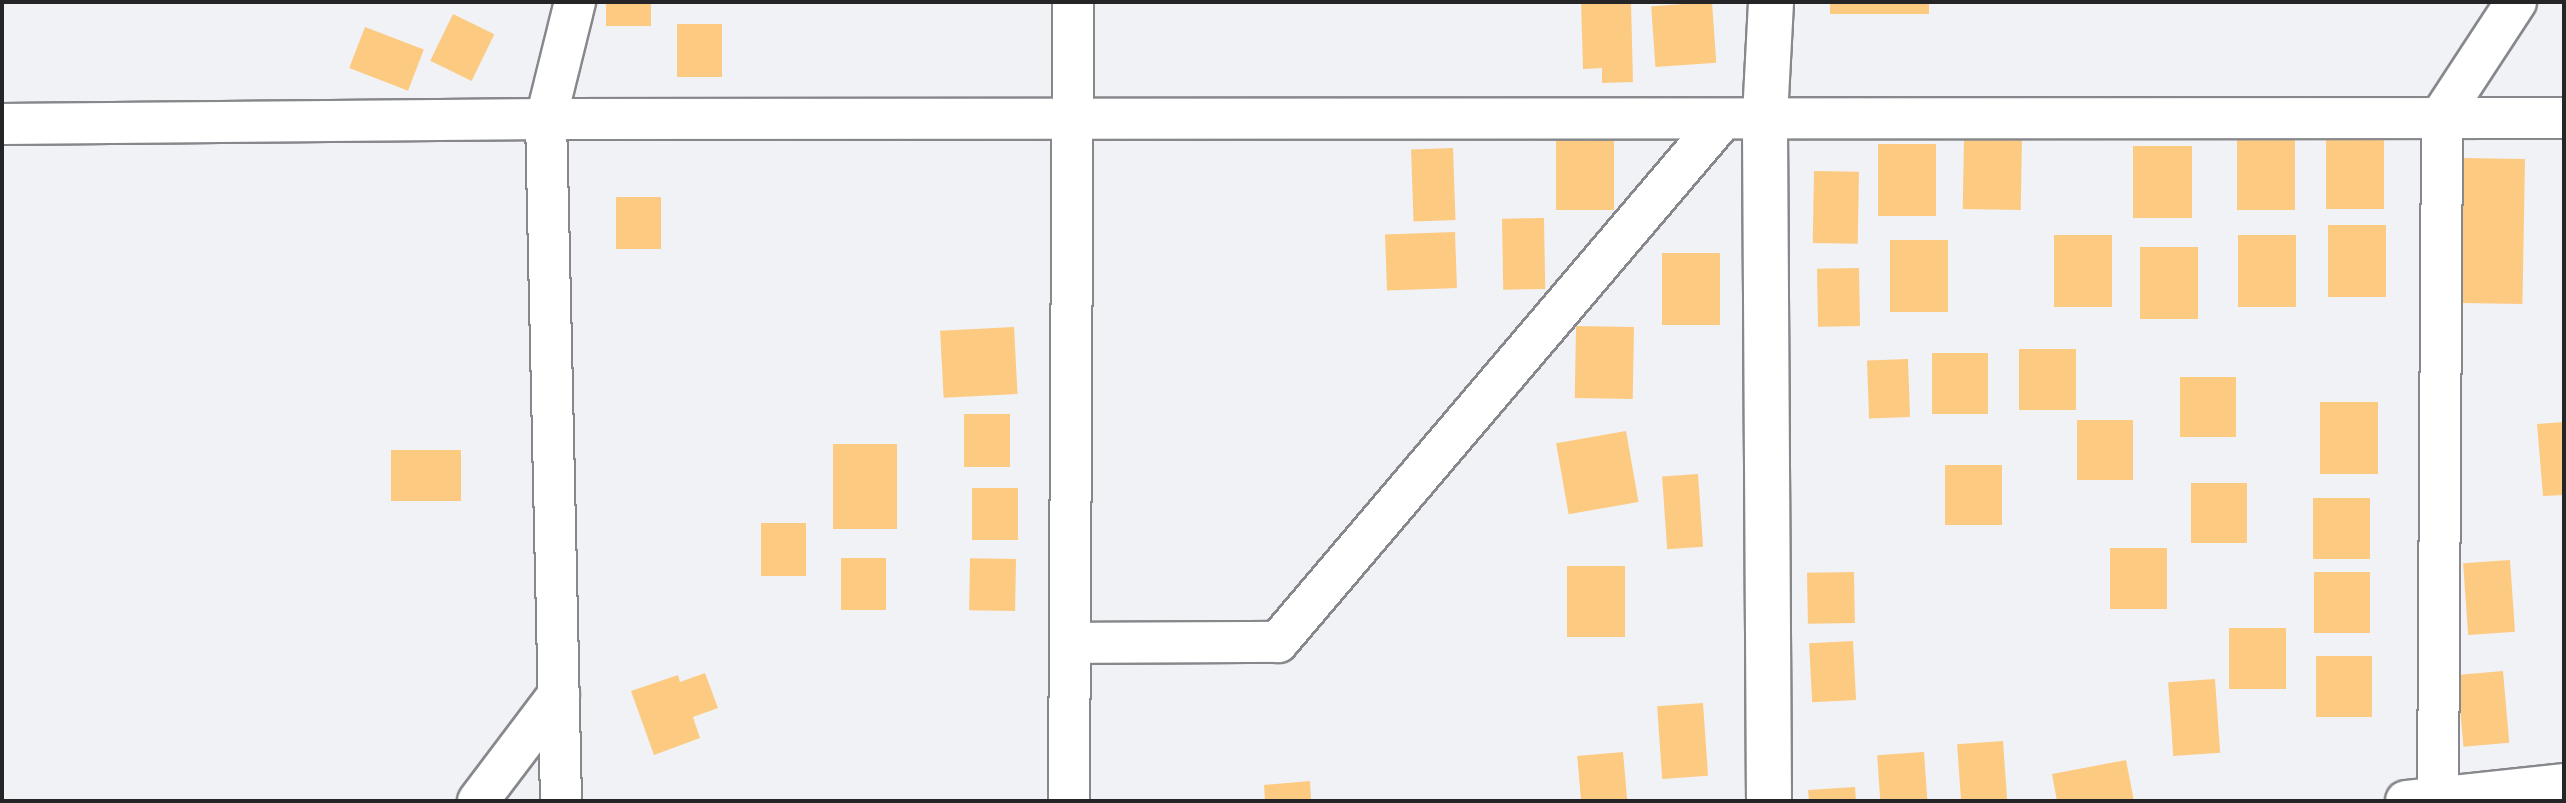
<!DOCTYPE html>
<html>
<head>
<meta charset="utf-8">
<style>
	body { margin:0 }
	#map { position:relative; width:2566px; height:803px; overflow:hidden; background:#f1f2f6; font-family:"Exo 2",sans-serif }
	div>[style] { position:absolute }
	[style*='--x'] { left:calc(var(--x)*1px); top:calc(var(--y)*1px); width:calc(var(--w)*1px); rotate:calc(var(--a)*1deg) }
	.building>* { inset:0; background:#fdca82; transform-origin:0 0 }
	.roads { filter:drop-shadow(2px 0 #87888c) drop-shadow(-2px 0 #87888c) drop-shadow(0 2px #87888c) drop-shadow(0 -2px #87888c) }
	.minor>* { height:40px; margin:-20px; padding:0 20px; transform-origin:20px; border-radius:20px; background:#fff }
	.tertiary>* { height:44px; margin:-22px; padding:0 22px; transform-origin:22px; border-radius:22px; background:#fff }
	span { translate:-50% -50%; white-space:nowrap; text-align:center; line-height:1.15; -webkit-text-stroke:8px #fff; paint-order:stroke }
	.frame { position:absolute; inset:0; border:4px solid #252527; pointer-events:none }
</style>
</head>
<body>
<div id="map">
	<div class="building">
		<i style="left:606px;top:2px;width:45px;height:24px"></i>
		<i style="clip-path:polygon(1581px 2px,1631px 2px,1633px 82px,1602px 83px,1602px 68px,1583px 69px)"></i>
		<i style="left:1712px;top:2px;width:61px;height:61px;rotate:86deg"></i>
		<i style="left:1830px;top:2px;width:99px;height:12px"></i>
		<i style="left:453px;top:14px;width:46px;height:52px;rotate:26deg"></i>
		<i style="left:677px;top:24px;width:45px;height:53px"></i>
		<i style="left:365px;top:27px;width:63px;height:44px;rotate:21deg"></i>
		<i style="left:1964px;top:137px;width:58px;height:72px;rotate:1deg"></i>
		<i style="left:2326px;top:137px;width:58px;height:72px"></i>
		<i style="left:1556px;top:138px;width:58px;height:72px"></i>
		<i style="left:2237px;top:139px;width:58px;height:71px"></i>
		<i style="left:1878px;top:144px;width:58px;height:72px"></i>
		<i style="left:2133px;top:146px;width:59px;height:72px"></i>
		<i style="left:1453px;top:148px;width:72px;height:42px;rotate:88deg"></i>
		<i style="left:2463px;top:158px;width:62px;height:145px;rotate:1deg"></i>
		<i style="left:1814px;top:171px;width:45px;height:72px;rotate:1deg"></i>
		<i style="left:616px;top:197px;width:45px;height:52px"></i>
		<i style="left:1544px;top:218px;width:71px;height:42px;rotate:89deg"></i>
		<i style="left:2328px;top:225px;width:58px;height:72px"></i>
		<i style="left:1455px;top:232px;width:56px;height:70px;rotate:88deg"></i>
		<i style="left:2054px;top:235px;width:58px;height:72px"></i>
		<i style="left:2238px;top:235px;width:58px;height:72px"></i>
		<i style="left:1890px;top:240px;width:58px;height:72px"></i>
		<i style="left:2140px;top:247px;width:58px;height:72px"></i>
		<i style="left:1662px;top:253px;width:58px;height:72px"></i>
		<i style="left:1859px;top:268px;width:58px;height:42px;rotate:89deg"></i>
		<i style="left:1576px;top:326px;width:58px;height:72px;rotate:1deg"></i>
		<i style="left:1014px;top:327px;width:67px;height:74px;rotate:87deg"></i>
		<i style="left:2019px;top:349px;width:57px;height:61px"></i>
		<i style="left:1932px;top:353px;width:56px;height:61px"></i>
		<i style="left:1908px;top:359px;width:58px;height:41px;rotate:88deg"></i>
		<i style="left:2180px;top:377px;width:56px;height:60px"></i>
		<i style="left:2320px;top:402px;width:58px;height:72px"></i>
		<i style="left:964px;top:414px;width:46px;height:53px"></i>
		<i style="left:2077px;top:420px;width:56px;height:60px"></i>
		<i style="clip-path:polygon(2564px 422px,2564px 495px,2543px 496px,2537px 424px)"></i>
		<i style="left:1626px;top:431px;width:72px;height:71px;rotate:80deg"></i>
		<i style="left:833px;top:444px;width:64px;height:85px"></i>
		<i style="left:391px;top:450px;width:70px;height:51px"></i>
		<i style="left:1945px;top:465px;width:57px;height:60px"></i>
		<i style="left:1698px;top:474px;width:73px;height:36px;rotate:86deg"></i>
		<i style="left:2191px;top:483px;width:56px;height:60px"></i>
		<i style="left:1018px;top:488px;width:52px;height:46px;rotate:90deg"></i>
		<i style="left:2370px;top:498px;width:61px;height:57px;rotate:90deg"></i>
		<i style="left:761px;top:523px;width:45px;height:53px"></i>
		<i style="left:2110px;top:548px;width:57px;height:61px"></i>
		<i style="left:886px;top:558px;width:52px;height:45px;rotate:90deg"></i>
		<i style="left:1016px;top:559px;width:52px;height:46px;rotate:91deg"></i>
		<i style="left:2510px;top:560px;width:72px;height:47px;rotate:86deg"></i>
		<i style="left:1567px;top:566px;width:58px;height:71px"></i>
		<i style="left:1854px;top:572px;width:51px;height:47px;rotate:89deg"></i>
		<i style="left:2314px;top:572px;width:56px;height:61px"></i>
		<i style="left:2229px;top:628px;width:57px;height:61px"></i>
		<i style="left:1853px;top:641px;width:59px;height:44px;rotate:87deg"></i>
		<i style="left:2316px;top:656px;width:56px;height:61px"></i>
		<i style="left:2503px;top:671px;width:72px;height:46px;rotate:85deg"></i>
		<i style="clip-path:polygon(705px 673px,718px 708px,693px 717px,700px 738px,654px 755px,631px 691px,678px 675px,680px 682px)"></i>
		<i style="left:2215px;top:679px;width:74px;height:47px;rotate:86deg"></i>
		<i style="left:1703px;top:703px;width:73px;height:46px;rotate:86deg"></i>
		<i style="left:2003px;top:741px;width:60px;height:46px;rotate:86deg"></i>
		<i style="left:1623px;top:752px;width:49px;height:46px;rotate:85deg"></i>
		<i style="left:1924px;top:752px;width:49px;height:47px;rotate:86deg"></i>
		<i style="clip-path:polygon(2126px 760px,2134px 801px,2057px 801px,2052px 774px)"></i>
		<i style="clip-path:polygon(1310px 781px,1311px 801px,1265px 801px,1264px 785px)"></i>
		<i style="clip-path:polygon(1855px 787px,1856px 801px,1809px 801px,1808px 790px)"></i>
	</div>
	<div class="roads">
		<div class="minor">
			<i style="--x:2;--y:124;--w:544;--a:-0.53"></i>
			<i style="--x:546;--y:119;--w:2018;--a:-0.03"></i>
			<i style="--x:1070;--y:643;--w:208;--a:-0.3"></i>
			<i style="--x:1278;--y:642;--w:685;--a:-49.62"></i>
			<i style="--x:2438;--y:798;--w:683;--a:-89.66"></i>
			<i style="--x:2442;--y:115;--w:135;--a:-56.8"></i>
			<i style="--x:478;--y:801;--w:134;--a:-52.9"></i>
			<i style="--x:561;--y:801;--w:682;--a:-91.26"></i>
			<i style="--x:546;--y:119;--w:121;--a:-76.1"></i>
			<i style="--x:1069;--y:801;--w:799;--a:-89.71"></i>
			<i style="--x:2406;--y:801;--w:159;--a:-6.1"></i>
		</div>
		<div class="tertiary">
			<i style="--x:1769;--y:801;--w:684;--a:-90.34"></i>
			<i style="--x:1765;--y:117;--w:115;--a:-87"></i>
		</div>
	</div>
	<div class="frame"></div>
</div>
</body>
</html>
